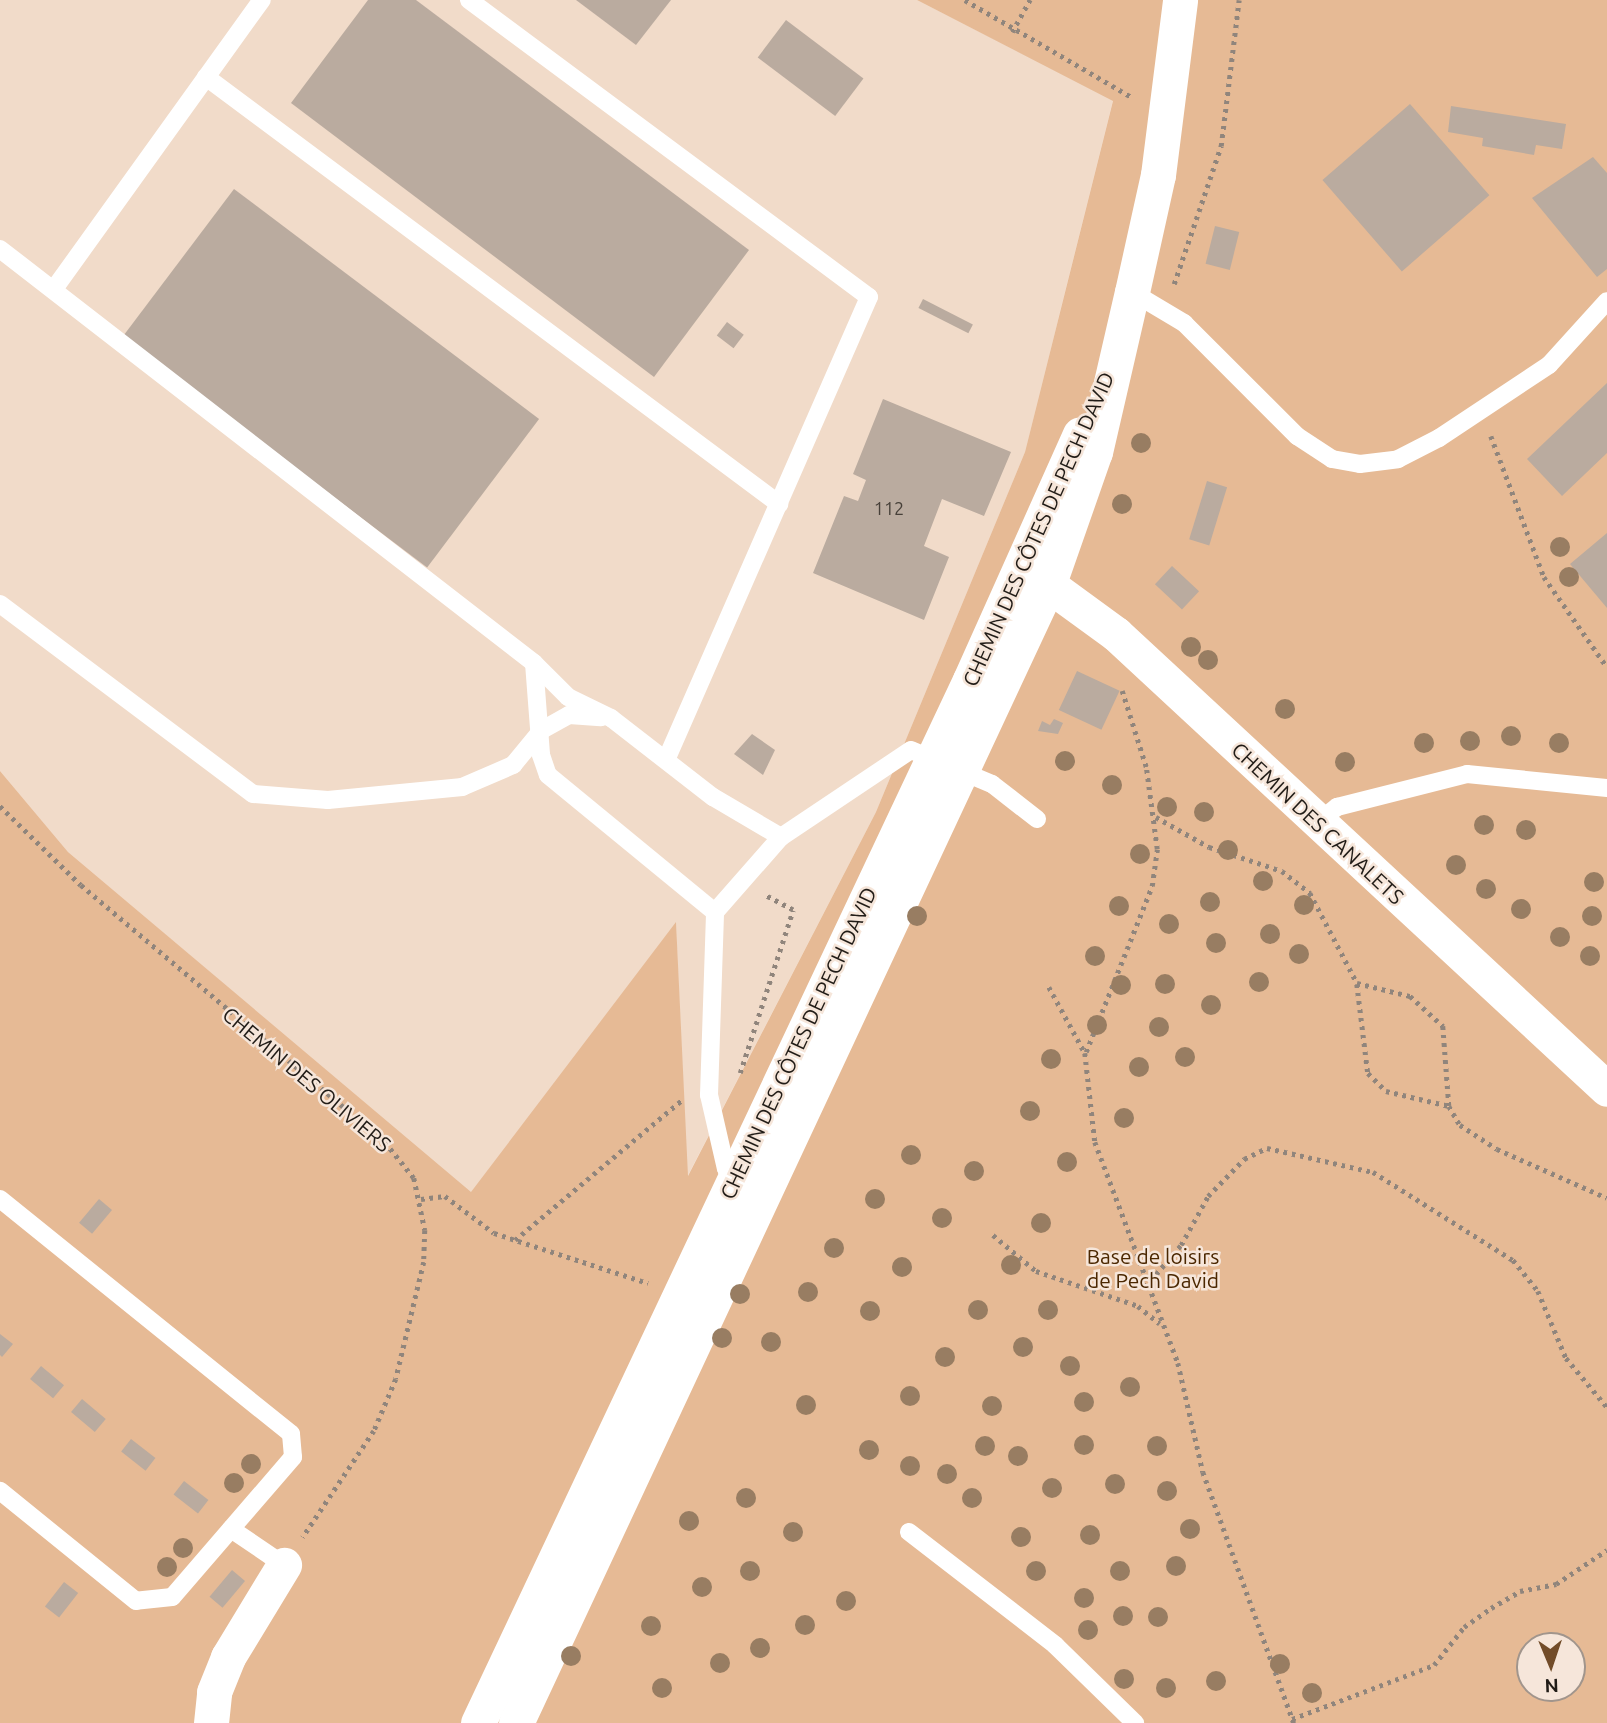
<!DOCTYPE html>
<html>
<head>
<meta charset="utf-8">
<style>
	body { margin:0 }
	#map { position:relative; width:1607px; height:1723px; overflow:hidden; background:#f6e6da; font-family:Ubuntu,sans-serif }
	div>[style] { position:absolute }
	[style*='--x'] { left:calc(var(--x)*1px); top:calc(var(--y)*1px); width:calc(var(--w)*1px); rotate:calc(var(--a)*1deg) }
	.built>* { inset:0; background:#f1dbc9 }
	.green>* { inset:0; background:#e6ba95 }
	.building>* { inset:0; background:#baab9f; transform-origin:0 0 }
	.path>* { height:4.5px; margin-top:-2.25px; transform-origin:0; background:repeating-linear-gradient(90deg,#90857c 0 3.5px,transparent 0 8.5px) }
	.lane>* { height:18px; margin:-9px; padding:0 9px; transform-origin:9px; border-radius:9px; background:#fff }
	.street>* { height:35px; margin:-17.5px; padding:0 17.5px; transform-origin:17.5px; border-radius:17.5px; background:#fff }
	.trees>* { width:20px; height:20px; margin:-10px; border-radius:50%; background:#987d62 }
	span { translate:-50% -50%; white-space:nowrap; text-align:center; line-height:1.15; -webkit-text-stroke:5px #f6e6da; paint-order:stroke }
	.number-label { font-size:18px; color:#474039 }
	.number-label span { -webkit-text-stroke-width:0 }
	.street-label { font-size:21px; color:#211c17 }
	.park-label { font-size:21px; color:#4b2700 }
	.north { position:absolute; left:1516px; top:1632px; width:70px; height:70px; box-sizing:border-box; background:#f6e6da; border:2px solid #a1958c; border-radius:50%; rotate:178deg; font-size:19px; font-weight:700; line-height:28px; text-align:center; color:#211c17 }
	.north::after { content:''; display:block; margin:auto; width:24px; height:32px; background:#724c29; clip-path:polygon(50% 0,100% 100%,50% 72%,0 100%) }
</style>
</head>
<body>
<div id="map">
	<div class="built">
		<i style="clip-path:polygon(0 0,917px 0,1113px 100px,1025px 452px,876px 812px,687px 1177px,676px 923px,471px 1193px,68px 852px,0 771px)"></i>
	</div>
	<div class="green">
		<i style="clip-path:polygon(evenodd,917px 0,1607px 0,1607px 1723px,0 1723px,0 771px,68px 852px,471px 1192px,676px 922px,688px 1176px,876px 812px,1025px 452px,1113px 101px,917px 0,1530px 1646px,1572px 1646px,1572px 1688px,1530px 1688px,1530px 1646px)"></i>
	</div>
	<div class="building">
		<i style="clip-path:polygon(368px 0,416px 0,749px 250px,654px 377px,291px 103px)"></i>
		<i style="clip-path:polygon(576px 0,671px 0,636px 45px)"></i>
		<i style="left:786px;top:20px;width:97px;height:47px;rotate:37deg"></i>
		<i style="left:1410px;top:104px;width:121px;height:116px;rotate:49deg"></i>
		<i style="clip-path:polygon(1451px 106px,1566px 124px,1562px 149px,1536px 145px,1534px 155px,1482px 146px,1483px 138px,1448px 132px)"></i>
		<i style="clip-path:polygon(1593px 157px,1607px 173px,1607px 269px,1597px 277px,1532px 198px)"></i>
		<i style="left:234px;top:189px;width:382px;height:186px;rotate:37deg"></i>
		<i style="left:1215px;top:226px;width:25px;height:39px;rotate:14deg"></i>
		<i style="left:923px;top:299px;width:56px;height:10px;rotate:27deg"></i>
		<i style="left:727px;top:322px;width:21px;height:17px;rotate:37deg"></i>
		<i style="clip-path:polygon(1607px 383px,1607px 453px,1562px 496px,1527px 459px)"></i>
		<i style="clip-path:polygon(883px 399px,1011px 452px,984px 516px,942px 499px,924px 546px,949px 557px,924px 620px,813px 573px,844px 496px,858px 501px,866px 480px,853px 474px)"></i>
		<i style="left:1207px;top:481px;width:21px;height:61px;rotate:17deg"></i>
		<i style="clip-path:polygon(1607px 533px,1607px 608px,1570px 564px)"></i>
		<i style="left:1172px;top:566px;width:37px;height:25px;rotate:43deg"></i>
		<i style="left:1077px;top:671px;width:47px;height:43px;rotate:25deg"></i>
		<i style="clip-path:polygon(1054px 719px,1063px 723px,1058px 734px,1038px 731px,1042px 721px,1050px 725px)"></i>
		<i style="clip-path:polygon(752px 734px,775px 750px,763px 775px,734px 754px)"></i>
		<i style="left:99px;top:1199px;width:17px;height:31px;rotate:40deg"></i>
		<i style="clip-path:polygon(0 1334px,13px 1344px,2px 1357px,0 1355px)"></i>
		<i style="left:41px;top:1366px;width:30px;height:17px;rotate:40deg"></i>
		<i style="left:82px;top:1399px;width:31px;height:17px;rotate:40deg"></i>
		<i style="left:131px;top:1439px;width:31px;height:16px;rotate:38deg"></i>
		<i style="left:184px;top:1481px;width:31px;height:17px;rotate:38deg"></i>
		<i style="left:232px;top:1570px;width:17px;height:35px;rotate:40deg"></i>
		<i style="left:64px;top:1582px;width:18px;height:31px;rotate:38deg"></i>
	</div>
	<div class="path">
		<i style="--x:965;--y:0;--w:191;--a:30.2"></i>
		<i style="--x:1012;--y:32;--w:37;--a:-61"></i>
		<i style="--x:1174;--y:284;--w:146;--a:-71.2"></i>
		<i style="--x:1221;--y:146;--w:147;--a:-83"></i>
		<i style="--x:1491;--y:436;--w:151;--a:69.4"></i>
		<i style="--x:1544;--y:577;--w:110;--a:55"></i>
		<i style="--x:0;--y:806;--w:113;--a:44.3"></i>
		<i style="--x:81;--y:885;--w:398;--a:40.2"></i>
		<i style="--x:385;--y:1142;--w:46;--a:51.1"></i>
		<i style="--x:414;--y:1178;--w:53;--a:78.1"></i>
		<i style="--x:425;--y:1230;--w:32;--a:92"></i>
		<i style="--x:424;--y:1262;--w:120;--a:103.5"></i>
		<i style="--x:396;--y:1379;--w:56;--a:112.9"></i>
		<i style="--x:374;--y:1431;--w:128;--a:123.8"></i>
		<i style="--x:1156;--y:817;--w:61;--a:29.5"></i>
		<i style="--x:1209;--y:847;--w:77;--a:18.2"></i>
		<i style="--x:1282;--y:871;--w:36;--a:38"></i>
		<i style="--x:1310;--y:893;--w:102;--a:62.4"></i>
		<i style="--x:1357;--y:983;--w:55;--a:13.8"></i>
		<i style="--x:1410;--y:996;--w:45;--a:42.3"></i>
		<i style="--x:1443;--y:1026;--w:80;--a:85.7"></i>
		<i style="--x:1449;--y:1106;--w:22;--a:60"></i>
		<i style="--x:1460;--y:1125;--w:44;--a:33"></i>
		<i style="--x:1497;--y:1149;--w:120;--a:24"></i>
		<i style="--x:1357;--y:984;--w:90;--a:83"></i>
		<i style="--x:1368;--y:1073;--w:25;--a:45"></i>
		<i style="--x:1386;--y:1091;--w:65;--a:13.4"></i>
		<i style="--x:1049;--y:987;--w:75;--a:61.4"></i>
		<i style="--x:1085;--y:1053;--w:90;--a:83.6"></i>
		<i style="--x:1095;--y:1142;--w:236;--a:69.4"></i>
		<i style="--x:1178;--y:1363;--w:112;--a:77.1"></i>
		<i style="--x:1203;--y:1472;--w:267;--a:70.1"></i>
		<i style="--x:1086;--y:1052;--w:179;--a:-68.3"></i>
		<i style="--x:1152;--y:886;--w:37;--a:-82"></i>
		<i style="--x:1157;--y:849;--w:83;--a:-97.6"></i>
		<i style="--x:1146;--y:767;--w:80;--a:-107.5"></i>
		<i style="--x:740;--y:1073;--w:171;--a:-72"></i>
		<i style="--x:793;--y:910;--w:30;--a:-152"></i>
		<i style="--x:421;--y:1199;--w:24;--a:-7"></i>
		<i style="--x:445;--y:1196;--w:61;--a:37.1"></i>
		<i style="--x:494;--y:1233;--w:162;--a:18"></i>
		<i style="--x:993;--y:1235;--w:56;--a:39.9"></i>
		<i style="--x:1036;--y:1271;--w:108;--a:18.9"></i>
		<i style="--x:1138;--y:1306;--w:28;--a:39"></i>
		<i style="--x:515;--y:1240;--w:218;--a:-40"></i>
		<i style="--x:1145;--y:1287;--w:55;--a:-49.4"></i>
		<i style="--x:1181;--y:1245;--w:56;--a:-61.1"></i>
		<i style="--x:1208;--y:1196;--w:52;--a:-45.8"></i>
		<i style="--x:1244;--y:1159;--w:25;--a:-26"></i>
		<i style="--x:1267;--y:1148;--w:109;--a:12.8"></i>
		<i style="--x:1373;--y:1172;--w:165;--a:32.2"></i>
		<i style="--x:1513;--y:1260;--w:40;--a:51"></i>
		<i style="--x:1538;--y:1291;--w:73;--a:67.3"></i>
		<i style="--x:1566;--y:1358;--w:64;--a:50.1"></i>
		<i style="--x:1292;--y:1719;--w:152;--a:-20.8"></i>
		<i style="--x:1434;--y:1665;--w:48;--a:-51.7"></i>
		<i style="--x:1464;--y:1627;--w:33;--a:-35"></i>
		<i style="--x:1491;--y:1608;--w:34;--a:-30"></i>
		<i style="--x:1520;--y:1591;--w:37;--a:-11"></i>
		<i style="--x:1556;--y:1584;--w:61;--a:-33.7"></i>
	</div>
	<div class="lane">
		<i style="--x:469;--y:0;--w:498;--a:36.6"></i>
		<i style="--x:869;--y:297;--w:503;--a:113.66"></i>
		<i style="--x:206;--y:77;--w:715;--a:36.69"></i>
		<i style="--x:0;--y:249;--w:676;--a:37.79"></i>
		<i style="--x:534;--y:663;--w:48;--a:45"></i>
		<i style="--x:568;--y:697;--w:48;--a:26"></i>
		<i style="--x:611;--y:718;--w:129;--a:37.8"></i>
		<i style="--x:713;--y:797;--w:79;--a:30.5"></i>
		<i style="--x:54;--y:289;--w:356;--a:-54.3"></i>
		<i style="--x:1132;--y:292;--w:61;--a:30.8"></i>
		<i style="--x:1184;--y:323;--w:160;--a:45"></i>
		<i style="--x:1297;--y:436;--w:42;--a:33.3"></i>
		<i style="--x:1332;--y:459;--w:28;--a:10"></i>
		<i style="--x:1360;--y:464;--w:38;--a:-7"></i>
		<i style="--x:1398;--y:459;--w:46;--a:-27.1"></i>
		<i style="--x:1439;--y:438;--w:132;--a:-33.6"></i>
		<i style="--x:1549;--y:365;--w:86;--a:-47.8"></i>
		<i style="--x:0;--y:604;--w:316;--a:36.9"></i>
		<i style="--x:253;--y:794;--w:75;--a:4.6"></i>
		<i style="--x:328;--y:800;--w:135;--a:-5.5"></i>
		<i style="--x:462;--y:787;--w:56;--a:-23.3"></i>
		<i style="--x:513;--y:765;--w:45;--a:-50.4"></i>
		<i style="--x:542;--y:730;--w:31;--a:-29"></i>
		<i style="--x:569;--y:715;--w:32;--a:4"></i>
		<i style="--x:534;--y:663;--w:92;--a:85.6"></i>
		<i style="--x:541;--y:755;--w:21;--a:71"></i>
		<i style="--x:548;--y:775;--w:216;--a:39.4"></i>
		<i style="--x:1317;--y:823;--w:26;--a:-39"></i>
		<i style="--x:1337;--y:807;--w:134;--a:-14.2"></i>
		<i style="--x:1467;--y:774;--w:141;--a:5.7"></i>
		<i style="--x:739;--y:1177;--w:15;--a:-148"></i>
		<i style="--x:726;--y:1169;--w:76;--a:-102.9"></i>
		<i style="--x:709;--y:1095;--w:183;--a:-88.1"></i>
		<i style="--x:715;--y:912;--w:100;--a:-48.7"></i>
		<i style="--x:781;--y:837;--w:156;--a:-33.8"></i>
		<i style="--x:911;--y:750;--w:88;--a:22.8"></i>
		<i style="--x:992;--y:784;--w:57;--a:37.9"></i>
		<i style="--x:0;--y:1199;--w:374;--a:38.9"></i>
		<i style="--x:291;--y:1434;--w:23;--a:85"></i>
		<i style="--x:293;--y:1457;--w:185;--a:130.8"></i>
		<i style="--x:172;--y:1597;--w:36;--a:174"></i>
		<i style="--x:136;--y:1601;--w:175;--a:-141"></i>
		<i style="--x:231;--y:1529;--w:64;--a:34.2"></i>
		<i style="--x:909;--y:1532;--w:185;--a:37.7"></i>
		<i style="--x:1055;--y:1645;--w:112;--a:44.3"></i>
	</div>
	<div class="street">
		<i style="--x:1031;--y:572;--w:105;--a:36.1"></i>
		<i style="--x:1116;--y:634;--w:669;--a:42.82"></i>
		<i style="--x:211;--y:1723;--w:31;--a:-84"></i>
		<i style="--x:214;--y:1692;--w:38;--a:-68"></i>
		<i style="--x:228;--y:1657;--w:108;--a:-58.7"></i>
		<i style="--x:478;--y:1723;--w:1153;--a:-64.75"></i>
		<i style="--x:970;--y:680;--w:269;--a:-65.9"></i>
		<i style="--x:516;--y:1723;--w:1258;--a:-64.94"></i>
		<i style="--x:1049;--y:583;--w:139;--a:-70.7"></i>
		<i style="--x:1095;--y:452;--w:164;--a:-77"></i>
		<i style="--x:1132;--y:292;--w:120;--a:-77.5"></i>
		<i style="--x:1158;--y:175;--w:176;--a:-82.8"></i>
	</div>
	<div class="trees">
		<i style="left:1141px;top:443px"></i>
		<i style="left:1122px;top:504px"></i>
		<i style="left:1560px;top:547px"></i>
		<i style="left:1569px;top:577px"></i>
		<i style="left:1191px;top:647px"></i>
		<i style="left:1208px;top:660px"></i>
		<i style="left:1285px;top:709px"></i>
		<i style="left:1511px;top:736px"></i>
		<i style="left:1470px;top:741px"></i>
		<i style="left:1424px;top:743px"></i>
		<i style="left:1559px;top:743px"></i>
		<i style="left:1065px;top:761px"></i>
		<i style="left:1345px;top:762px"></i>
		<i style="left:1112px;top:785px"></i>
		<i style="left:1167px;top:807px"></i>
		<i style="left:1204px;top:812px"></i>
		<i style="left:1484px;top:825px"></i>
		<i style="left:1526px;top:830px"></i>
		<i style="left:1228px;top:850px"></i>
		<i style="left:1140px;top:854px"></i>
		<i style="left:1456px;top:865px"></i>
		<i style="left:1263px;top:881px"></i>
		<i style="left:1594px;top:882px"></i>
		<i style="left:1486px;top:889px"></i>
		<i style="left:1210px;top:902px"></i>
		<i style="left:1304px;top:905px"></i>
		<i style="left:1119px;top:906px"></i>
		<i style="left:1521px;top:909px"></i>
		<i style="left:917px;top:916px"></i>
		<i style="left:1592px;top:916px"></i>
		<i style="left:1169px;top:924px"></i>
		<i style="left:1270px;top:934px"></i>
		<i style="left:1560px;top:937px"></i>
		<i style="left:1216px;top:943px"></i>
		<i style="left:1299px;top:954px"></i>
		<i style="left:1095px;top:956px"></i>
		<i style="left:1590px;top:956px"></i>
		<i style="left:1259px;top:982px"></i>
		<i style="left:1165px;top:984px"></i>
		<i style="left:1121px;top:985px"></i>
		<i style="left:1211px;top:1005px"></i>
		<i style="left:1097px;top:1025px"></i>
		<i style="left:1159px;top:1027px"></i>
		<i style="left:1185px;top:1057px"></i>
		<i style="left:1051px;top:1059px"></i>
		<i style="left:1139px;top:1067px"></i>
		<i style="left:1030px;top:1111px"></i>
		<i style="left:1124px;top:1118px"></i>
		<i style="left:911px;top:1155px"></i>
		<i style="left:1067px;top:1162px"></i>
		<i style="left:974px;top:1171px"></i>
		<i style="left:875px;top:1199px"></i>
		<i style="left:942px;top:1218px"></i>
		<i style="left:1041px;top:1223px"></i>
		<i style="left:834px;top:1248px"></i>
		<i style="left:1011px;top:1265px"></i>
		<i style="left:902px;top:1267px"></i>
		<i style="left:808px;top:1292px"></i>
		<i style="left:740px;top:1294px"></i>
		<i style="left:978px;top:1310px"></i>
		<i style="left:1048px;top:1310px"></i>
		<i style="left:870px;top:1311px"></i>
		<i style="left:722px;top:1338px"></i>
		<i style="left:771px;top:1342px"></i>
		<i style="left:1023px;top:1347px"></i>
		<i style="left:945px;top:1357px"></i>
		<i style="left:1070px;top:1366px"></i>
		<i style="left:1130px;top:1387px"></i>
		<i style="left:910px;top:1396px"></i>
		<i style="left:1084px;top:1402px"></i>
		<i style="left:806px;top:1405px"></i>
		<i style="left:992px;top:1406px"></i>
		<i style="left:1084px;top:1445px"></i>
		<i style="left:985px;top:1446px"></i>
		<i style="left:1157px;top:1446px"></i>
		<i style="left:869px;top:1450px"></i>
		<i style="left:1018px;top:1456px"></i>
		<i style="left:251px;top:1464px"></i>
		<i style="left:910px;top:1466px"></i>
		<i style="left:947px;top:1474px"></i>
		<i style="left:234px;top:1483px"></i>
		<i style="left:1115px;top:1484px"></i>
		<i style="left:1052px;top:1488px"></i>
		<i style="left:1167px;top:1491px"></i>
		<i style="left:746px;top:1498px"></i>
		<i style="left:972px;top:1498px"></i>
		<i style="left:689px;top:1521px"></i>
		<i style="left:1190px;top:1529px"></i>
		<i style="left:793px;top:1532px"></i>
		<i style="left:1090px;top:1535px"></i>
		<i style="left:1021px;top:1537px"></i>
		<i style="left:183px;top:1548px"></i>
		<i style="left:1176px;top:1566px"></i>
		<i style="left:167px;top:1567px"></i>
		<i style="left:750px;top:1571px"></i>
		<i style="left:1036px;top:1571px"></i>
		<i style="left:1120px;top:1571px"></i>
		<i style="left:702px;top:1587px"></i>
		<i style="left:1084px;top:1598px"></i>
		<i style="left:846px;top:1601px"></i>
		<i style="left:1123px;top:1616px"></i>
		<i style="left:1158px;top:1617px"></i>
		<i style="left:805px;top:1625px"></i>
		<i style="left:651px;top:1626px"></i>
		<i style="left:1088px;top:1630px"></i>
		<i style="left:760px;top:1648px"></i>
		<i style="left:571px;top:1656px"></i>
		<i style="left:720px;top:1663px"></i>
		<i style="left:1280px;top:1664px"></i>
		<i style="left:1124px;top:1679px"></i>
		<i style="left:1216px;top:1681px"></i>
		<i style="left:662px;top:1688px"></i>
		<i style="left:1166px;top:1688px"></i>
		<i style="left:1312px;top:1693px"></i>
	</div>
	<div class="number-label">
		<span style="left:889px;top:508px">112</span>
	</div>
	<div class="street-label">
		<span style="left:1038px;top:529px;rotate:-66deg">CHEMIN DES CÔTES DE PECH DAVID</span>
		<span style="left:1318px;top:823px;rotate:43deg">CHEMIN DES CANALETS</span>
		<span style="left:798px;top:1043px;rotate:-65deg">CHEMIN DES CÔTES DE PECH DAVID</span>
		<span style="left:307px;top:1079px;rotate:40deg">CHEMIN DES OLIVIERS</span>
	</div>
	<div class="park-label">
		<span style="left:1153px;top:1268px">Base de loisirs<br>de Pech David</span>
	</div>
	<div class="north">N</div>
</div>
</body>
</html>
